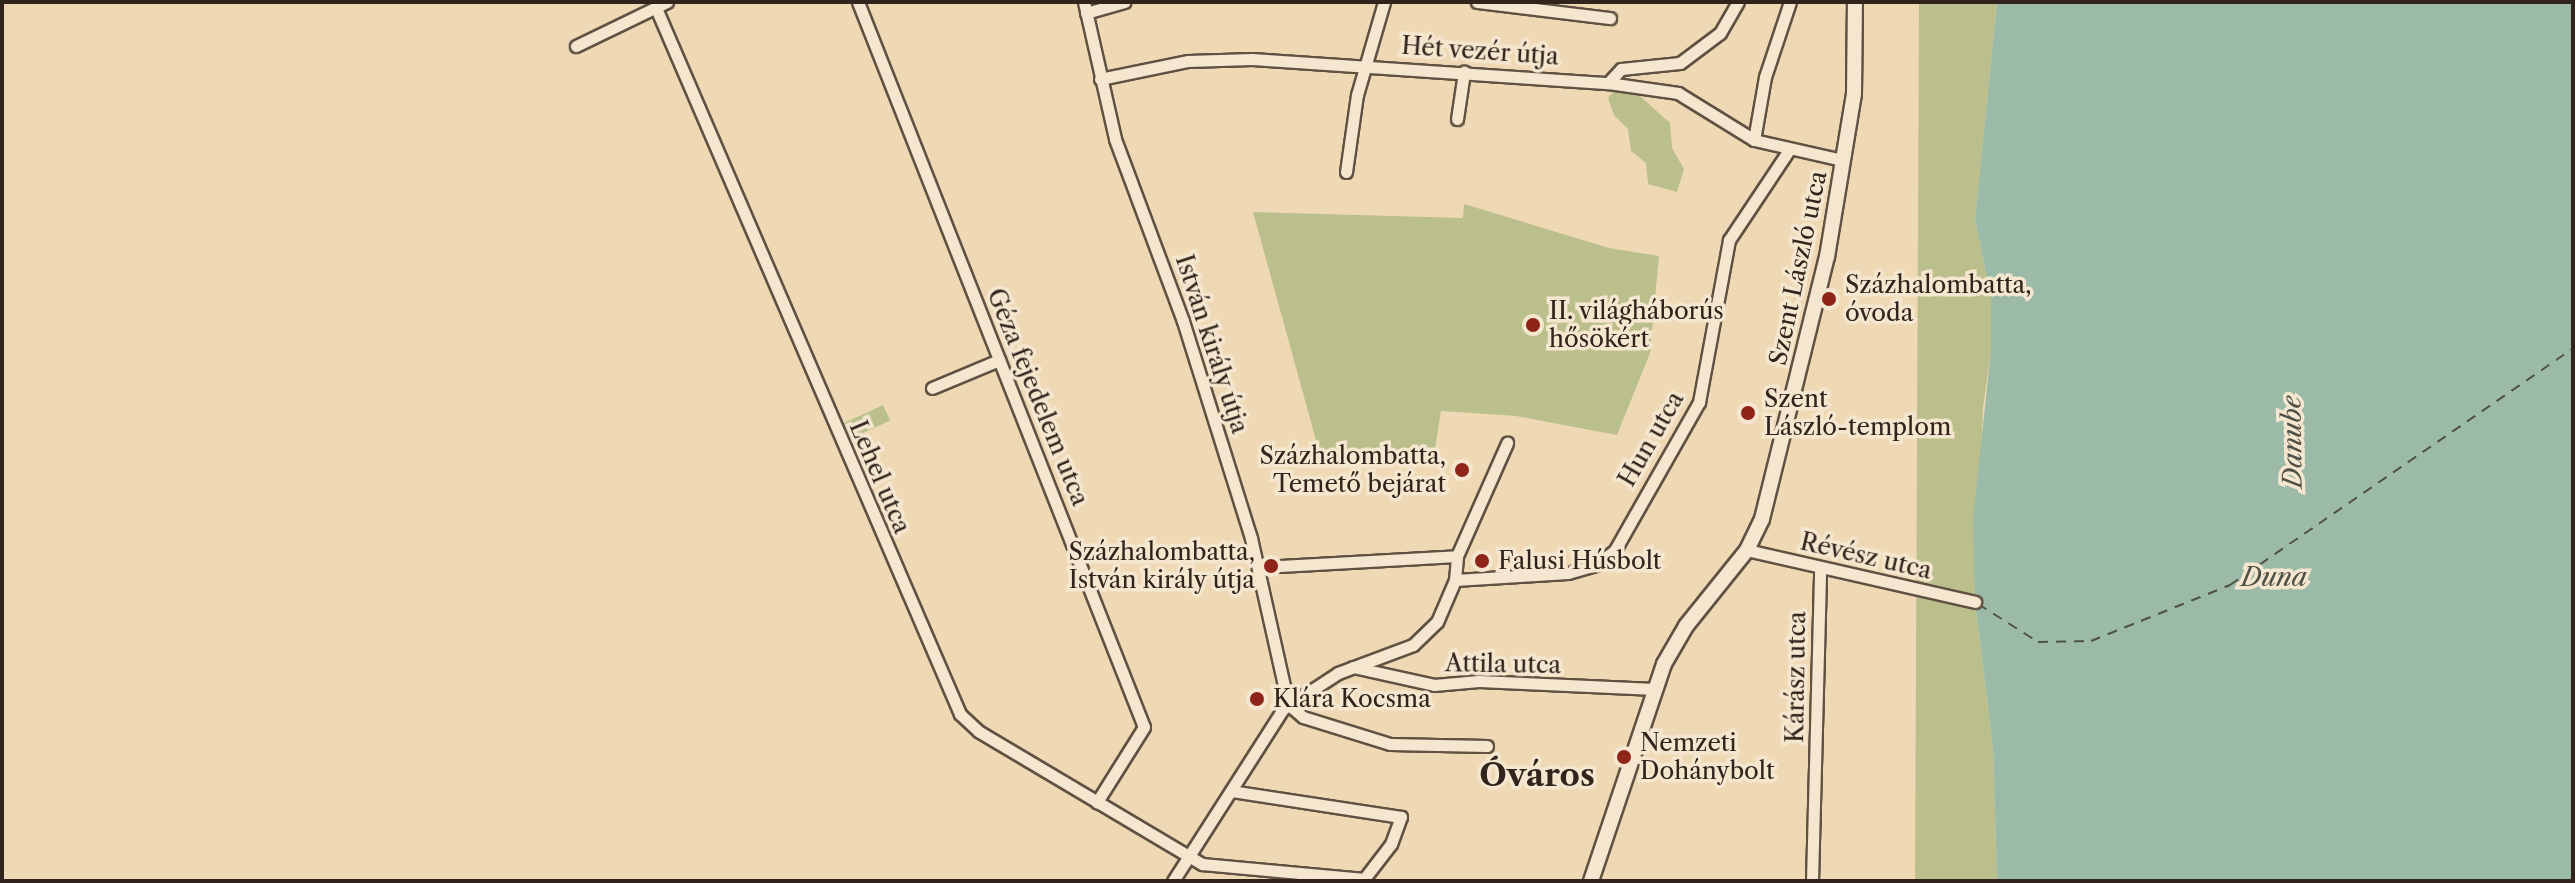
<!DOCTYPE html>
<html>
<head>
<meta charset="utf-8">
<style>
	body { margin:0 }
	#map { position:relative; width:2575px; height:883px; overflow:hidden; background:#efd9b5; font-family:"Libre Caslon Text",serif }
	div>[style] { position:absolute }
	[style*='--x'] { left:calc(var(--x)*1px); top:calc(var(--y)*1px); width:calc(var(--w)*1px); rotate:calc(var(--a)*1deg) }
	.green>* { inset:0; background:#bbbf8c; transform-origin:0 0 }
	.water>* { inset:0; background:#9bbba8 }
	.ferry>* { height:2px; margin-top:-1px; transform-origin:0; background:repeating-linear-gradient(90deg,#505146 0 10px,transparent 0 18px) }
	.roads { filter:drop-shadow(2px 0 #605142) drop-shadow(-2px 0 #605142) drop-shadow(0 2px #605142) drop-shadow(0 -2px #605142) }
	.minor>* { height:11px; margin:-5.5px; padding:0 5.5px; transform-origin:5.5px; border-radius:5.5px; background:#f5e6cf }
	.tertiary>* { height:14px; margin:-7px; padding:0 7px; transform-origin:7px; border-radius:7px; background:#f5e6cf }
	.dots>* { width:22px; height:22px; translate:-50% -50%; box-sizing:border-box; border:4px solid #f5e6cf; border-radius:50% }
	span { translate:-50% -50%; white-space:nowrap; text-align:center; line-height:1.15; -webkit-text-stroke:7px #f5e6cf; paint-order:stroke }
	.street-label { font-size:24px; color:#30241c }
	.poi-label { font-size:24px; color:#30241c }
	.left { translate:0 -50%; text-align:left }
	.right { translate:-100% -50%; text-align:right }
	.water-label { font-size:26px; color:#505146; font-style:italic }
	.district-label { font-size:32px; color:#30241c; font-weight:700 }
	.frame { position:absolute; inset:0; border:4px solid #30241c; pointer-events:none }
</style>
</head>
<body>
<div id="map">
	<div class="green">
		<i style="clip-path:polygon(1919px 2px,1997px 2px,1975px 219px,1991px 299px,1991px 350px,1983px 408px,1975px 602px,1993px 749px,1997px 881px,1915px 881px)"></i>
		<i style="clip-path:polygon(1614px 91px,1640px 96px,1670px 123px,1672px 148px,1684px 169px,1677px 192px,1648px 184px,1646px 163px,1631px 151px,1628px 129px,1614px 115px,1608px 98px)"></i>
		<i style="clip-path:polygon(1464px 204px,1609px 248px,1659px 256px,1650px 353px,1617px 435px,1516px 416px,1441px 411px,1433px 462px,1322px 462px,1253px 212px,1463px 218px)"></i>
		<i style="left:883px;top:405px;width:17px;height:44px;rotate:65deg"></i>
	</div>
	<div class="water">
		<i style="clip-path:polygon(1997px 2px,2573px 2px,2573px 881px,1997px 881px,1993px 749px,1975px 602px,1973px 519px,1991px 350px,1991px 299px,1975px 219px)"></i>
	</div>
	<div class="ferry">
		<i style="--x:1978;--y:604;--w:71;--a:32.3"></i>
		<i style="--x:2038;--y:642;--w:53;--a:-1.1"></i>
		<i style="--x:2091;--y:641;--w:150;--a:-21.9"></i>
		<i style="--x:2230;--y:585;--w:417;--a:-34.6"></i>
	</div>
	<div class="roads">
		<div class="minor">
			<i style="--x:858;--y:2;--w:779;--a:68.47"></i>
			<i style="--x:1144;--y:727;--w:89;--a:122.1"></i>
			<i style="--x:1084;--y:2;--w:140;--a:77.2"></i>
			<i style="--x:1115;--y:139;--w:194;--a:69.5"></i>
			<i style="--x:1183;--y:321;--w:227;--a:72.6"></i>
			<i style="--x:1251;--y:538;--w:170;--a:77.4"></i>
			<i style="--x:1288;--y:704;--w:20;--a:41"></i>
			<i style="--x:1303;--y:717;--w:91;--a:17.2"></i>
			<i style="--x:1390;--y:744;--w:97;--a:1.2"></i>
			<i style="--x:1477;--y:2;--w:134;--a:6.9"></i>
			<i style="--x:656;--y:8;--w:769;--a:66.7"></i>
			<i style="--x:960;--y:714;--w:25;--a:43"></i>
			<i style="--x:978;--y:731;--w:261;--a:30.7"></i>
			<i style="--x:1202;--y:864;--w:163;--a:5.3"></i>
			<i style="--x:1364;--y:879;--w:44;--a:-52.4"></i>
			<i style="--x:1391;--y:844;--w:29;--a:-70"></i>
			<i style="--x:1401;--y:817;--w:171;--a:-171.3"></i>
			<i style="--x:1086;--y:13;--w:40;--a:-16"></i>
			<i style="--x:576;--y:46;--w:101;--a:-25.8"></i>
			<i style="--x:1100;--y:79;--w:90;--a:-11.6"></i>
			<i style="--x:1188;--y:61;--w:64;--a:-1.8"></i>
			<i style="--x:1252;--y:59;--w:357;--a:3.9"></i>
			<i style="--x:1608;--y:83;--w:71;--a:8.1"></i>
			<i style="--x:1678;--y:93;--w:89;--a:31.7"></i>
			<i style="--x:1754;--y:140;--w:90;--a:12.8"></i>
			<i style="--x:1608;--y:83;--w:19;--a:-47"></i>
			<i style="--x:1621;--y:69;--w:59;--a:-5.8"></i>
			<i style="--x:1680;--y:63;--w:50;--a:-36.9"></i>
			<i style="--x:1720;--y:33;--w:36;--a:-60"></i>
			<i style="--x:1457;--y:119;--w:48;--a:-81.5"></i>
			<i style="--x:1754;--y:140;--w:64;--a:-80.1"></i>
			<i style="--x:1765;--y:77;--w:79;--a:-71.6"></i>
			<i style="--x:1346;--y:172;--w:78;--a:-81.9"></i>
			<i style="--x:1357;--y:95;--w:97;--a:-73.8"></i>
			<i style="--x:932;--y:388;--w:73;--a:-22.7"></i>
			<i style="--x:1747;--y:550;--w:234;--a:12.8"></i>
			<i style="--x:1280;--y:566;--w:177;--a:-3.2"></i>
			<i style="--x:1455;--y:580;--w:113;--a:-3.5"></i>
			<i style="--x:1568;--y:573;--w:29;--a:-16"></i>
			<i style="--x:1596;--y:565;--w:24;--a:-38"></i>
			<i style="--x:1615;--y:550;--w:170;--a:-60.4"></i>
			<i style="--x:1699;--y:402;--w:165;--a:-79.5"></i>
			<i style="--x:1729;--y:240;--w:108;--a:-56.3"></i>
			<i style="--x:1353;--y:667;--w:83;--a:12.5"></i>
			<i style="--x:1434;--y:685;--w:45;--a:-5.1"></i>
			<i style="--x:1479;--y:681;--w:176;--a:2.6"></i>
			<i style="--x:1173;--y:881;--w:204;--a:-57.4"></i>
			<i style="--x:1283;--y:709;--w:66;--a:-33.2"></i>
			<i style="--x:1338;--y:673;--w:80;--a:-20.5"></i>
			<i style="--x:1413;--y:645;--w:33;--a:-44"></i>
			<i style="--x:1437;--y:622;--w:46;--a:-66.8"></i>
			<i style="--x:1455;--y:580;--w:24;--a:-85"></i>
			<i style="--x:1457;--y:556;--w:124;--a:-66.1"></i>
			<i style="--x:1812;--y:881;--w:311;--a:-88.5"></i>
		</div>
		<div class="tertiary">
			<i style="--x:1591;--y:881;--w:229;--a:-71.4"></i>
			<i style="--x:1664;--y:664;--w:44;--a:-59.9"></i>
			<i style="--x:1686;--y:626;--w:97;--a:-51.2"></i>
			<i style="--x:1747;--y:550;--w:34;--a:-64"></i>
			<i style="--x:1762;--y:519;--w:270;--a:-76.1"></i>
			<i style="--x:1827;--y:257;--w:165;--a:-80.6"></i>
			<i style="--x:1854;--y:94;--w:92;--a:-89.4"></i>
		</div>
	</div>
	<div class="dots">
		<i style="left:1829px;top:299px;background:#8f2418"></i>
		<i style="left:1533px;top:325px;background:#8f2418"></i>
		<i style="left:1748px;top:413px;background:#8f2418"></i>
		<i style="left:1462px;top:470px;background:#8f2418"></i>
		<i style="left:1482px;top:561px;background:#8f2418"></i>
		<i style="left:1271px;top:566px;background:#8f2418"></i>
		<i style="left:1257px;top:699px;background:#8f2418"></i>
		<i style="left:1624px;top:757px;background:#8f2418"></i>
	</div>
	<div class="street-label">
		<span style="left:1480px;top:51px;rotate:4deg">Hét vezér útja</span>
		<span style="left:1798px;top:268px;rotate:-78deg">Szent László utca</span>
		<span style="left:1212px;top:344px;rotate:72deg">István király útja</span>
		<span style="left:1038px;top:397px;rotate:68deg">Géza fejedelem utca</span>
		<span style="left:1651px;top:439px;rotate:-60deg">Hun utca</span>
		<span style="left:880px;top:477px;rotate:67deg">Lehel utca</span>
		<span style="left:1866px;top:556px;rotate:13deg">Révész utca</span>
		<span style="left:1503px;top:664px;rotate:1deg">Attila utca</span>
		<span style="left:1796px;top:677px;rotate:-89deg">Kárász utca</span>
	</div>
	<div class="poi-label">
		<span class="left" style="left:1845px;top:299px">Százhalombatta,<br>óvoda</span>
		<span class="left" style="left:1549px;top:325px">II. világháborús<br>hősökért</span>
		<span class="left" style="left:1764px;top:413px">Szent<br>László-templom</span>
		<span class="right" style="left:1446px;top:470px">Százhalombatta,<br>Temető bejárat</span>
		<span class="right" style="left:1255px;top:566px">Százhalombatta,<br>István király útja</span>
		<span class="left" style="left:1498px;top:561px">Falusi Húsbolt</span>
		<span class="left" style="left:1273px;top:699px">Klára Kocsma</span>
		<span class="left" style="left:1640px;top:757px">Nemzeti<br>Dohánybolt</span>
	</div>
	<div class="water-label">
		<span style="left:2293px;top:442px;rotate:-91deg">Danube</span>
		<span style="left:2274px;top:578px">Duna</span>
	</div>
	<div class="district-label">
		<span style="left:1537px;top:775px">Óváros</span>
	</div>
	<div class="frame"></div>
</div>
</body>
</html>
